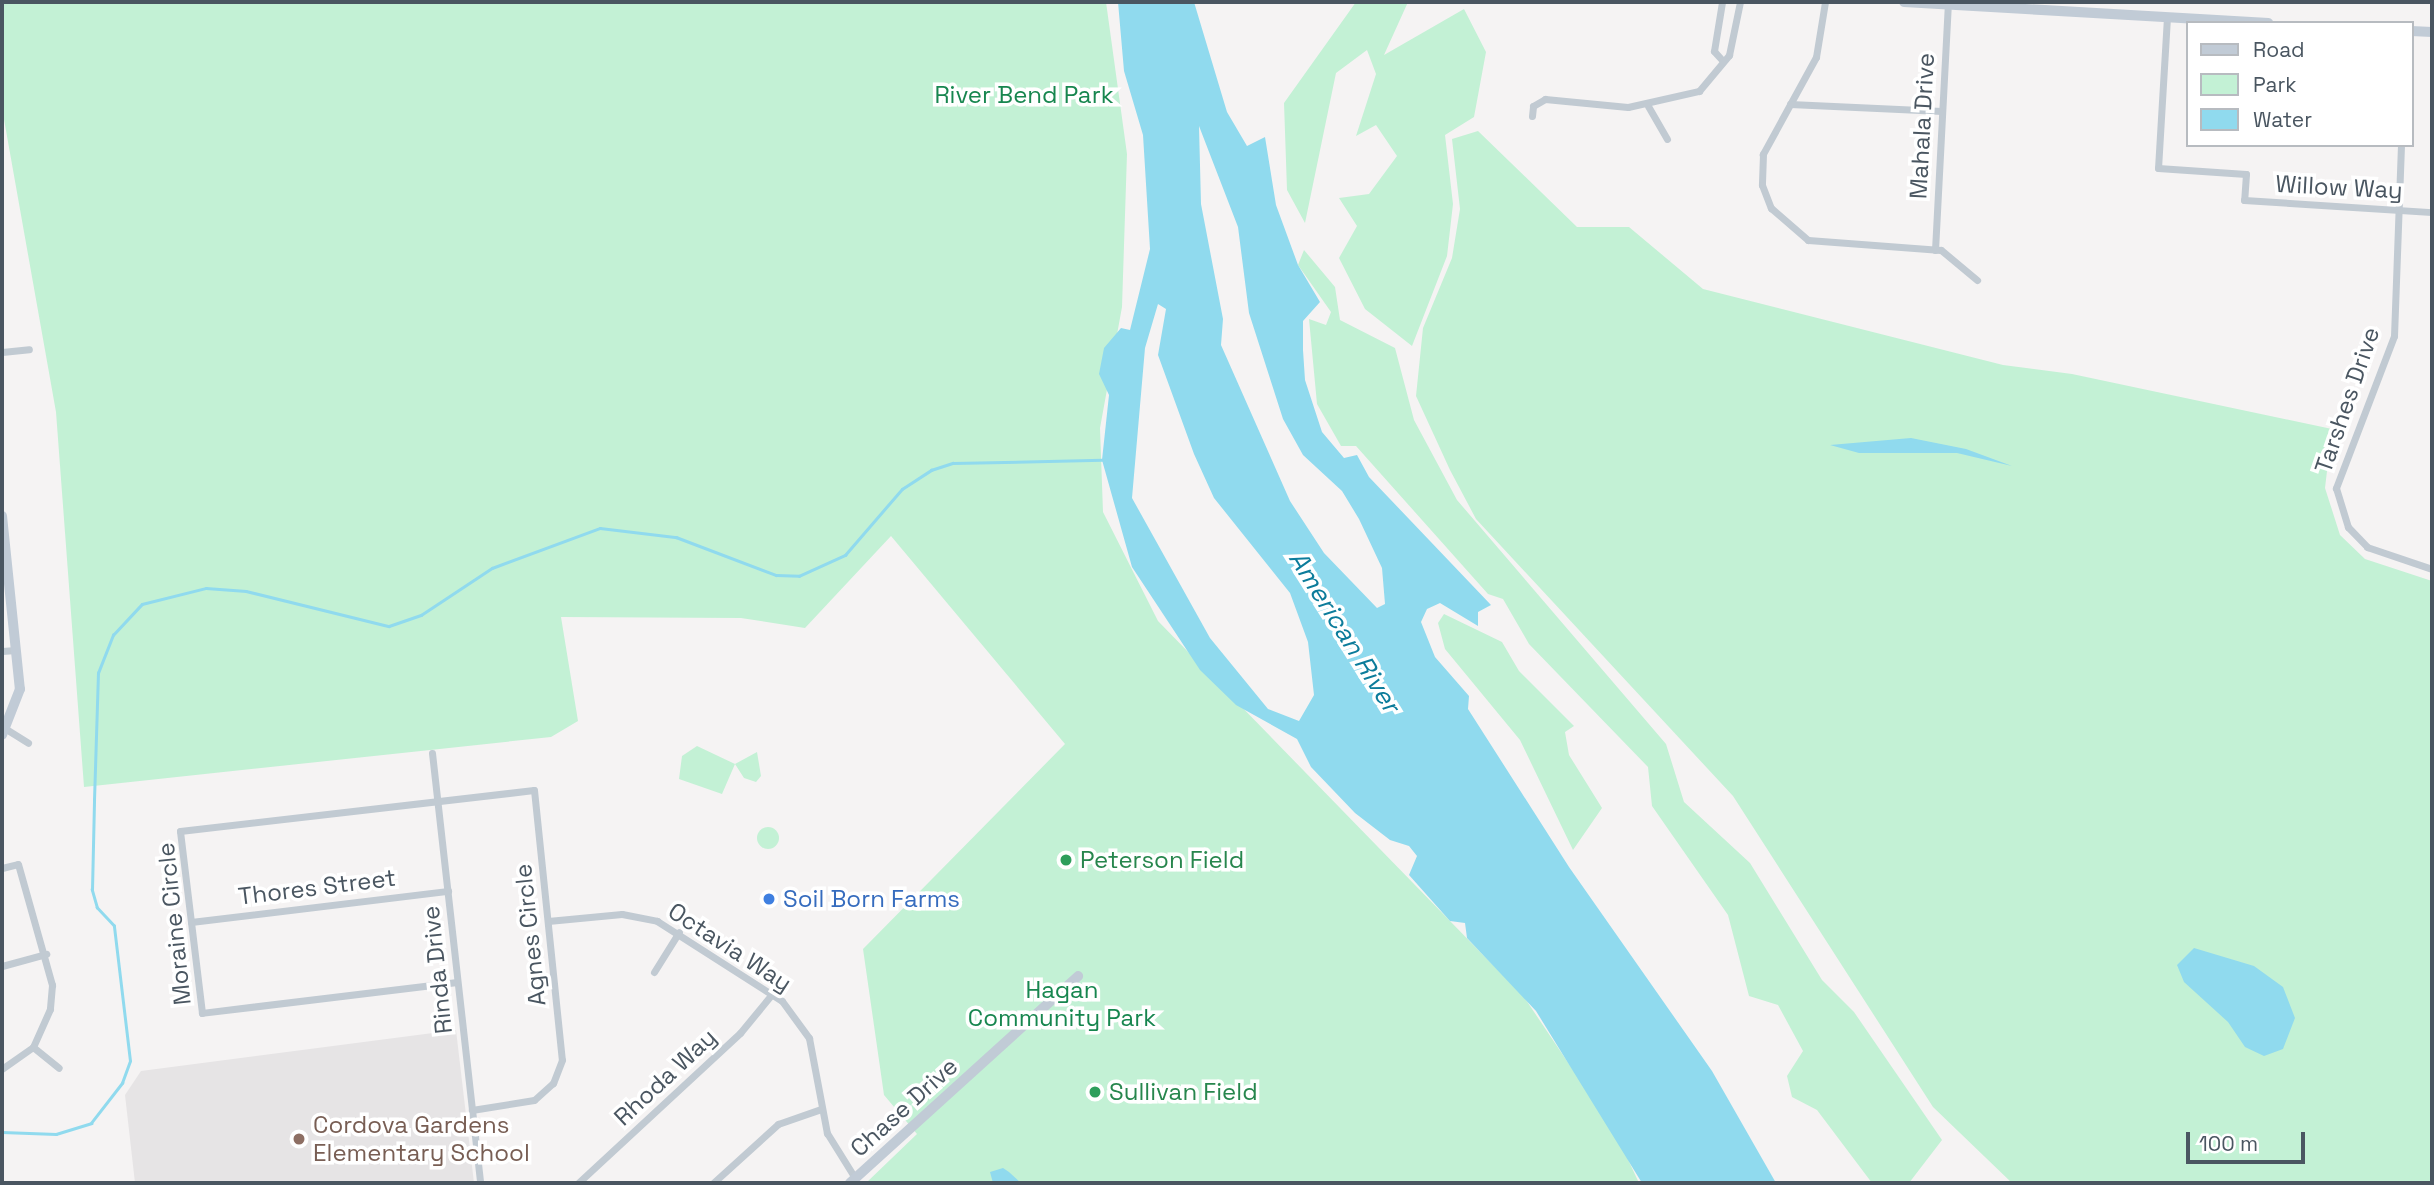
<!DOCTYPE html>
<html>
<head>
<meta charset="utf-8">
<style>
	body { margin:0 }
	#map { position:relative; width:2434px; height:1185px; overflow:hidden; background:#f5f3f3; font-family:"Space Grotesk",sans-serif }
	div>[style] { position:absolute }
	[style*='--x'] { left:calc(var(--x)*1px); top:calc(var(--y)*1px); width:calc(var(--w)*1px); rotate:calc(var(--a)*1deg) }
	.education>* { inset:0; background:#e6e4e5 }
	.green>* { inset:0; background:#c3f1d5 }
	.round { border-radius:50% }
	.water>* { inset:0; background:#90daee }
	.stream>* { height:2.5px; margin:-1.25px; padding:0 1.25px; transform-origin:1.25px; border-radius:1.25px; background:#90daee }
	.street>* { height:7px; margin:-3.5px; padding:0 3.5px; transform-origin:3.5px; border-radius:3.5px; background:#c1cad2 }
	.secondary>* { height:10px; margin:-5px; padding:0 5px; transform-origin:5px; border-radius:5px; background:#c1cbd6 }
	.dots>* { width:19px; height:19px; translate:-50% -50%; box-sizing:border-box; border:4px solid #fff; border-radius:50% }
	span { translate:-50% -50%; white-space:nowrap; text-align:center; line-height:1.15; -webkit-text-stroke:7px #fff; paint-order:stroke }
	.park-label { font-size:24px; color:#17864f }
	.street-label { font-size:24px; color:#4a5661 }
	.leisure-label { font-size:24px; color:#27864d }
	.left { translate:0 -50%; text-align:left }
	.shop-label { font-size:24px; color:#366cbe }
	.education-label { font-size:24px; color:#785e54 }
	.water-label { font-size:26px; color:#0c7c9b; font-style:italic }
	.frame { position:absolute; inset:0; border:4px solid #4a5661; pointer-events:none }
	.legend { position:absolute; left:2186px; top:21px; width:228px; height:126px; box-sizing:border-box; background:#fff; border:2px solid #b7bbc0; margin:0; padding:9px 12px; list-style:none; font-size:21px; color:#4a5661 }
	.legend li { display:flex; align-items:center; gap:14px; height:35px }
	.legend b { width:35px; border:2px solid #b7bbc0 }
	.scale { position:absolute; left:2186px; top:1132px; width:119px; height:32px; box-sizing:border-box; border:4px solid #4a5661; border-top:0; padding-left:9px; font-size:21px; line-height:24px; white-space:nowrap; color:#4a5661; -webkit-text-stroke:5px #fff; paint-order:stroke }
</style>
</head>
<body>
<div id="map">
	<div class="education">
		<i style="clip-path:polygon(456px 1030px,474px 1183px,135px 1183px,125px 1095px,141px 1071px)"></i>
	</div>
	<div class="green">
		<i style="clip-path:polygon(2px 2px,1106px 2px,1127px 154px,1122px 307px,1100px 428px,1103px 512px,1158px 621px,1524px 997px,1616px 1134px,1639px 1183px,866px 1183px,917px 1134px,884px 1095px,863px 949px,1065px 744px,891px 536px,805px 628px,741px 618px,561px 617px,578px 721px,551px 737px,84px 787px,56px 412px,2px 108px)"></i>
		<i style="clip-path:polygon(1356px 2px,1408px 2px,1384px 55px,1464px 9px,1486px 52px,1474px 117px,1445px 135px,1453px 204px,1447px 256px,1412px 346px,1365px 309px,1339px 258px,1357px 226px,1339px 198px,1369px 194px,1397px 156px,1376px 125px,1356px 136px,1376px 74px,1367px 50px,1336px 73px,1305px 223px,1287px 190px,1284px 103px)"></i>
		<i style="clip-path:polygon(1478px 131px,1577px 227px,1629px 227px,1703px 289px,2003px 365px,2072px 374px,2332px 429px,2325px 488px,2340px 535px,2365px 559px,2432px 581px,2432px 1183px,2012px 1183px,1933px 1107px,1733px 796px,1476px 519px,1450px 470px,1416px 396px,1423px 328px,1452px 258px,1460px 209px,1452px 139px)"></i>
		<i style="clip-path:polygon(1304px 250px,1335px 287px,1340px 320px,1395px 348px,1414px 420px,1457px 500px,1666px 744px,1684px 802px,1750px 863px,1822px 980px,1854px 1012px,1942px 1140px,1909px 1183px,1872px 1183px,1817px 1110px,1792px 1097px,1787px 1076px,1803px 1051px,1778px 1005px,1749px 996px,1728px 915px,1652px 806px,1648px 767px,1529px 644px,1503px 599px,1488px 594px,1356px 446px,1341px 446px,1317px 404px,1309px 319px,1326px 325px,1331px 312px,1298px 265px)"></i>
		<i style="clip-path:polygon(1444px 614px,1502px 642px,1519px 671px,1574px 726px,1565px 732px,1569px 755px,1602px 808px,1573px 850px,1520px 740px,1445px 649px,1438px 623px)"></i>
		<i style="clip-path:polygon(697px 746px,735px 764px,757px 752px,761px 776px,756px 782px,744px 778px,735px 764px,722px 794px,679px 779px,682px 756px)"></i>
		<i class="round" style="left:757px;top:827px;width:22px;height:22px"></i>
	</div>
	<div class="water">
		<i style="clip-path:polygon(evenodd,1118px 2px,1194px 2px,1227px 112px,1247px 146px,1265px 137px,1276px 205px,1298px 265px,1320px 302px,1303px 321px,1303px 350px,1305px 380px,1322px 432px,1344px 458px,1357px 455px,1369px 477px,1491px 605px,1478px 612px,1478px 626px,1440px 603px,1427px 609px,1421px 622px,1435px 657px,1469px 696px,1468px 709px,1569px 867px,1712px 1071px,1776px 1183px,1642px 1183px,1536px 1011px,1467px 938px,1465px 923px,1450px 921px,1409px 875px,1417px 856px,1409px 846px,1390px 840px,1355px 813px,1311px 767px,1297px 739px,1236px 705px,1200px 670px,1132px 567px,1102px 460px,1109px 395px,1099px 374px,1104px 348px,1121px 328px,1130px 330px,1150px 249px,1143px 135px,1124px 71px,1118px 2px,1199px 126px,1238px 227px,1249px 313px,1283px 419px,1303px 455px,1342px 491px,1359px 519px,1382px 568px,1385px 604px,1377px 608px,1324px 553px,1290px 501px,1221px 345px,1223px 319px,1201px 204px,1199px 126px,1118px 2px,1158px 304px,1166px 309px,1158px 355px,1194px 454px,1214px 498px,1290px 593px,1308px 642px,1314px 695px,1299px 721px,1268px 709px,1210px 638px,1132px 498px,1145px 348px,1158px 304px)"></i>
		<i style="clip-path:polygon(1911px 438px,1966px 449px,2012px 466px,1957px 453px,1859px 453px,1830px 445px)"></i>
		<i style="clip-path:polygon(2194px 948px,2254px 966px,2283px 987px,2295px 1018px,2283px 1049px,2264px 1056px,2245px 1047px,2228px 1022px,2184px 982px,2177px 965px)"></i>
		<i style="clip-path:polygon(1003px 1168px,1009px 1172px,1021px 1183px,993px 1183px,990px 1172px)"></i>
	</div>
	<div class="stream">
		<i style="--x:2;--y:1132;--w:54;--a:2.1"></i>
		<i style="--x:56;--y:1134;--w:37;--a:-17"></i>
		<i style="--x:91;--y:1123;--w:51;--a:-52.2"></i>
		<i style="--x:122;--y:1083;--w:23;--a:-70"></i>
		<i style="--x:130;--y:1061;--w:136;--a:-96.8"></i>
		<i style="--x:114;--y:926;--w:25;--a:-133"></i>
		<i style="--x:97;--y:908;--w:19;--a:-106"></i>
		<i style="--x:92;--y:890;--w:90;--a:-88.7"></i>
		<i style="--x:94;--y:800;--w:127;--a:-88.2"></i>
		<i style="--x:98;--y:673;--w:41;--a:-68.5"></i>
		<i style="--x:113;--y:635;--w:42;--a:-46.9"></i>
		<i style="--x:142;--y:604;--w:66;--a:-14"></i>
		<i style="--x:206;--y:588;--w:40;--a:4.3"></i>
		<i style="--x:246;--y:591;--w:147;--a:13.8"></i>
		<i style="--x:389;--y:626;--w:34;--a:-19"></i>
		<i style="--x:421;--y:615;--w:85;--a:-33.5"></i>
		<i style="--x:492;--y:568;--w:115;--a:-20.3"></i>
		<i style="--x:600;--y:528;--w:77;--a:6.8"></i>
		<i style="--x:676;--y:537;--w:107;--a:20.8"></i>
		<i style="--x:776;--y:575;--w:23;--a:2"></i>
		<i style="--x:799;--y:576;--w:51;--a:-24.5"></i>
		<i style="--x:845;--y:555;--w:87;--a:-49.2"></i>
		<i style="--x:902;--y:489;--w:35;--a:-33"></i>
		<i style="--x:931;--y:470;--w:23;--a:-18"></i>
		<i style="--x:953;--y:463;--w:149;--a:-1.2"></i>
	</div>
	<div class="street">
		<i style="--x:1825;--y:2;--w:56;--a:99.3"></i>
		<i style="--x:1816;--y:57;--w:111;--a:118.7"></i>
		<i style="--x:1763;--y:154;--w:31;--a:92"></i>
		<i style="--x:1762;--y:185;--w:25;--a:69"></i>
		<i style="--x:1771;--y:208;--w:49;--a:40.9"></i>
		<i style="--x:1808;--y:240;--w:133;--a:4.3"></i>
		<i style="--x:1941;--y:250;--w:47;--a:39.8"></i>
		<i style="--x:2167;--y:17;--w:151;--a:93.4"></i>
		<i style="--x:2158;--y:168;--w:88;--a:3.9"></i>
		<i style="--x:2246;--y:174;--w:26;--a:94"></i>
		<i style="--x:2244;--y:200;--w:188;--a:3.7"></i>
		<i style="--x:1722;--y:60;--w:12;--a:-132"></i>
		<i style="--x:1714;--y:51;--w:50;--a:-80.7"></i>
		<i style="--x:1790;--y:104;--w:152;--a:2.6"></i>
		<i style="--x:1648;--y:106;--w:38;--a:60"></i>
		<i style="--x:1532;--y:116;--w:10;--a:-84"></i>
		<i style="--x:1533;--y:106;--w:14;--a:-30"></i>
		<i style="--x:1545;--y:99;--w:83;--a:5.5"></i>
		<i style="--x:1628;--y:107;--w:73;--a:-12.7"></i>
		<i style="--x:1699;--y:91;--w:47;--a:-50.2"></i>
		<i style="--x:1729;--y:55;--w:54;--a:-78.3"></i>
		<i style="--x:2401;--y:145;--w:191;--a:92.1"></i>
		<i style="--x:2394;--y:336;--w:163;--a:110.9"></i>
		<i style="--x:2336;--y:488;--w:41;--a:72.9"></i>
		<i style="--x:2348;--y:527;--w:28;--a:46"></i>
		<i style="--x:2367;--y:547;--w:69;--a:18.7"></i>
		<i style="--x:1935;--y:250;--w:246;--a:-87"></i>
		<i style="--x:2;--y:352;--w:27;--a:-6"></i>
		<i style="--x:2;--y:651;--w:14;--a:-4"></i>
		<i style="--x:6;--y:729;--w:26;--a:32"></i>
		<i style="--x:432;--y:753;--w:433;--a:83.6"></i>
		<i style="--x:2;--y:868;--w:16;--a:-14"></i>
		<i style="--x:18;--y:864;--w:126;--a:74.3"></i>
		<i style="--x:52;--y:985;--w:24;--a:95"></i>
		<i style="--x:50;--y:1009;--w:42;--a:114.1"></i>
		<i style="--x:33;--y:1047;--w:38;--a:145"></i>
		<i style="--x:548;--y:921;--w:74;--a:-5.4"></i>
		<i style="--x:622;--y:914;--w:36;--a:11"></i>
		<i style="--x:657;--y:921;--w:148;--a:32.6"></i>
		<i style="--x:782;--y:1001;--w:46;--a:53.9"></i>
		<i style="--x:809;--y:1038;--w:97;--a:79.3"></i>
		<i style="--x:827;--y:1133;--w:53;--a:58.1"></i>
		<i style="--x:191;--y:922;--w:259;--a:-6.9"></i>
		<i style="--x:2;--y:966;--w:46;--a:-15.3"></i>
		<i style="--x:654;--y:972;--w:47;--a:-58"></i>
		<i style="--x:457;--y:982;--w:257;--a:173.1"></i>
		<i style="--x:202;--y:1013;--w:183;--a:-96.9"></i>
		<i style="--x:180;--y:831;--w:356;--a:-6.6"></i>
		<i style="--x:534;--y:790;--w:271;--a:84.1"></i>
		<i style="--x:562;--y:1060;--w:25;--a:111"></i>
		<i style="--x:553;--y:1083;--w:25;--a:138"></i>
		<i style="--x:534;--y:1100;--w:63;--a:170.8"></i>
		<i style="--x:33;--y:1047;--w:33;--a:39"></i>
		<i style="--x:578;--y:1183;--w:221;--a:-42.8"></i>
		<i style="--x:740;--y:1033;--w:50;--a:-50.6"></i>
		<i style="--x:713;--y:1183;--w:88;--a:-42.2"></i>
		<i style="--x:778;--y:1124;--w:46;--a:-19.2"></i>
	</div>
	<div class="secondary">
		<i style="--x:1904;--y:2;--w:365;--a:3.3"></i>
		<i style="--x:2411;--y:31;--w:21;--a:3"></i>
		<i style="--x:2;--y:516;--w:174;--a:84.1"></i>
		<i style="--x:20;--y:689;--w:49;--a:111.4"></i>
		<i style="--x:850;--y:1183;--w:308;--a:-42.2"></i>
	</div>
	<div class="dots">
		<i style="left:1066px;top:860px;background:#2e9e5b"></i>
		<i style="left:769px;top:899px;background:#3f7fe0"></i>
		<i style="left:1095px;top:1092px;background:#2e9e5b"></i>
		<i style="left:299px;top:1139px;background:#8d6e63"></i>
	</div>
	<div class="park-label">
		<span style="left:1024px;top:95px">River Bend Park</span>
		<span style="left:1062px;top:1004px">Hagan<br>Community Park</span>
	</div>
	<div class="street-label">
		<span style="left:1922px;top:126px;rotate:-87deg">Mahala Drive</span>
		<span style="left:2339px;top:187px;rotate:3deg">Willow Way</span>
		<span style="left:2347px;top:400px;rotate:-71deg">Tarshes Drive</span>
		<span style="left:317px;top:887px;rotate:-7deg">Thores Street</span>
		<span style="left:174px;top:924px;rotate:-96deg">Moraine Circle</span>
		<span style="left:530px;top:935px;rotate:-96deg">Agnes Circle</span>
		<span style="left:730px;top:947px;rotate:33deg">Octavia Way</span>
		<span style="left:437px;top:970px;rotate:-96deg">Rinda Drive</span>
		<span style="left:665px;top:1077px;rotate:-43deg">Rhoda Way</span>
		<span style="left:904px;top:1107px;rotate:-42deg">Chase Drive</span>
	</div>
	<div class="leisure-label">
		<span class="left" style="left:1080px;top:860px">Peterson Field</span>
		<span class="left" style="left:1109px;top:1092px">Sullivan Field</span>
	</div>
	<div class="shop-label">
		<span class="left" style="left:783px;top:899px">Soil Born Farms</span>
	</div>
	<div class="education-label">
		<span class="left" style="left:313px;top:1139px">Cordova Gardens<br>Elementary School</span>
	</div>
	<div class="water-label">
		<span style="left:1344px;top:632px;rotate:58deg">American River</span>
	</div>
	<div class="frame"></div>
	<ul class="legend">
	<li><b style="height:9px;background:#c1cbd6"></b>Road</li>
	<li><b style="height:19px;background:#c3f1d5"></b>Park</li>
	<li><b style="height:19px;background:#90daee"></b>Water</li>
	</ul>
	<div class="scale">100 m</div>
</div>
</body>
</html>
